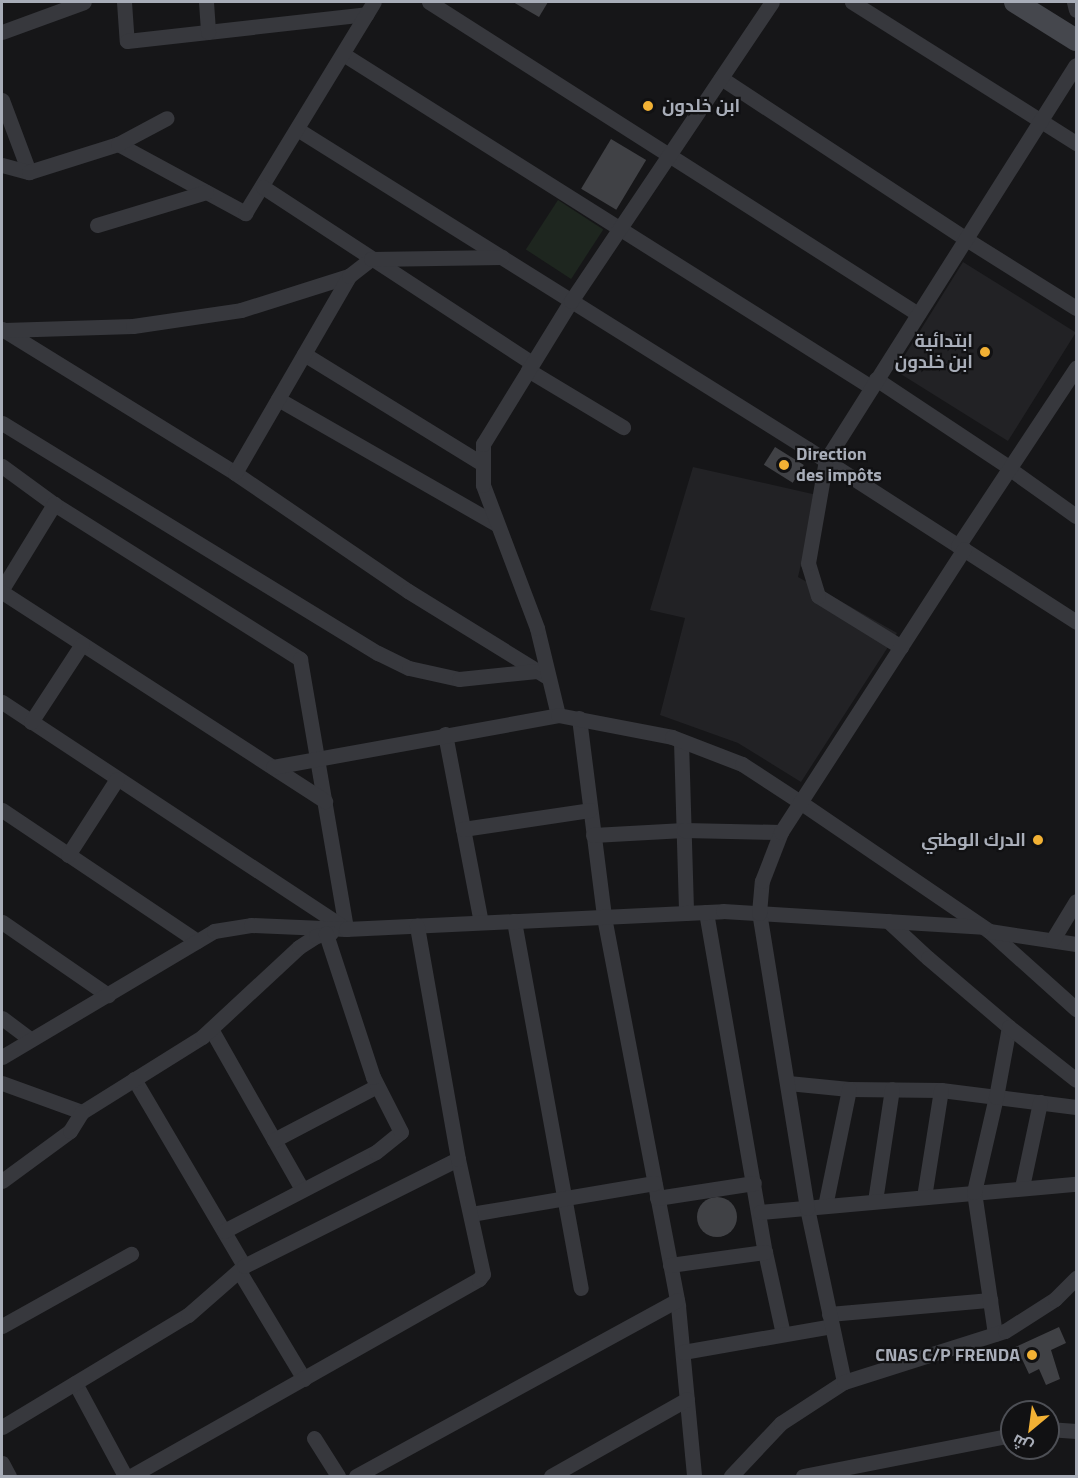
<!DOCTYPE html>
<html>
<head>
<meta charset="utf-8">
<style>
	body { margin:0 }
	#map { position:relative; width:1078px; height:1478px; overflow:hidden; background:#161618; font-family:"Titillium Web",Cairo,sans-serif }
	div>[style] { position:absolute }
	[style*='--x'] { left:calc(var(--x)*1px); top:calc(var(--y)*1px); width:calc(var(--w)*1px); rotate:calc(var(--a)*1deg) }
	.built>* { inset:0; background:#222225; transform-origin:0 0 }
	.green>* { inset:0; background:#1e261f; transform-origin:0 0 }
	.building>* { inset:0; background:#404145; transform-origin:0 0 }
	.round { border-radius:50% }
	.street>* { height:15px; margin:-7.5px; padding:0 7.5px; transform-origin:7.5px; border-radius:7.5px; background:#37383d }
	.secondary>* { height:22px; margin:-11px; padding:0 11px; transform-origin:11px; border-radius:11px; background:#45474d }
	.dots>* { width:16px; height:16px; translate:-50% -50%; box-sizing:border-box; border:3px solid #111113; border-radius:50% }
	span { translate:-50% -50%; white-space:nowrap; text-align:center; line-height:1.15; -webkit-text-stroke:4.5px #111113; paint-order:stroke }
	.poi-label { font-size:18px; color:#a8adb8; font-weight:700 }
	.left { translate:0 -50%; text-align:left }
	.right { translate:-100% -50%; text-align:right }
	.frame { position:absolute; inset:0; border:3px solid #a8adb8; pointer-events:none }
	.north { position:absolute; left:1000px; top:1400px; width:60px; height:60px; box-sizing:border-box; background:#111113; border:2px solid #4d4f55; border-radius:50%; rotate:209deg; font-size:16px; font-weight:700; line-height:24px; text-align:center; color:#a8adb8 }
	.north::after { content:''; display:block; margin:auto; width:21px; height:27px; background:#f2b134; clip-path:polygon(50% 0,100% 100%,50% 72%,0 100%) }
</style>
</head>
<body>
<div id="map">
	<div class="built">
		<i style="left:963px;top:262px;width:133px;height:128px;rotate:32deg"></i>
		<i style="clip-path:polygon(693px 467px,817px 495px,798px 577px,897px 633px,801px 782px,738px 743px,660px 715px,685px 618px,650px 610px)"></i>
	</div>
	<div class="green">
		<i style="left:558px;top:200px;width:54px;height:59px;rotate:33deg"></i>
	</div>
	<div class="building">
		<i style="clip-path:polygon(513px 2px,548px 2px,539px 17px)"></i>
		<i style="left:611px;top:139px;width:41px;height:58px;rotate:31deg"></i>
		<i style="left:775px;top:447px;width:34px;height:21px;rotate:32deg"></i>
		<i class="round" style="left:697px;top:1197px;width:40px;height:40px"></i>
		<i style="clip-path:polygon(1059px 1327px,1066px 1343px,1051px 1350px,1060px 1379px,1046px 1385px,1039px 1369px,1029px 1374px,1022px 1359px,1015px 1362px,1009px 1350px)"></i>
	</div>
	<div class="street">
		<i style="--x:124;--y:2;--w:39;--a:86"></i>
		<i style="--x:127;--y:41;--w:241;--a:-6.4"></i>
		<i style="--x:206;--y:2;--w:30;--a:86"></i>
		<i style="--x:429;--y:2;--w:580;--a:32.54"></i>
		<i style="--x:852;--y:2;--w:265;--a:32.2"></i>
		<i style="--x:1074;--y:2;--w:8;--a:76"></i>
		<i style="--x:2;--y:32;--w:87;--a:-20.1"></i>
		<i style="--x:343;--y:54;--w:624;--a:32.24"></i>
		<i style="--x:721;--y:78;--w:293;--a:33.3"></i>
		<i style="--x:966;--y:239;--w:130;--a:32.1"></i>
		<i style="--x:2;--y:100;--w:77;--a:69.4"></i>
		<i style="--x:297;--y:129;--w:603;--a:32.06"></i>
		<i style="--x:808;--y:449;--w:319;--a:32.8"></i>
		<i style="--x:118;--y:144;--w:145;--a:28.5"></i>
		<i style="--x:245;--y:213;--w:247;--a:-58.6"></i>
		<i style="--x:2;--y:165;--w:28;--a:15"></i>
		<i style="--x:29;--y:172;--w:93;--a:-17.5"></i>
		<i style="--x:118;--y:144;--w:55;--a:-28"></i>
		<i style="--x:263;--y:187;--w:321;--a:33.2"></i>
		<i style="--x:97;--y:225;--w:114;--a:-16.8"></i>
		<i style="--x:2;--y:329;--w:274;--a:31.7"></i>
		<i style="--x:235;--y:473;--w:209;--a:34.3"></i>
		<i style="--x:408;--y:591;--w:163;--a:31.7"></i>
		<i style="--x:4;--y:330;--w:129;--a:-1.8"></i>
		<i style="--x:133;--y:326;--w:109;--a:-8.4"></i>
		<i style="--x:241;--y:310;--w:113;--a:-17.5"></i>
		<i style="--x:304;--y:354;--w:210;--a:31.6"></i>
		<i style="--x:528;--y:370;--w:111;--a:31"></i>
		<i style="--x:876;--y:379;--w:161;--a:33.6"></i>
		<i style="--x:278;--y:399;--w:251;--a:29.8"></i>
		<i style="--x:2;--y:423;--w:441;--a:31.5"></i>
		<i style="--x:378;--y:653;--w:34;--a:26"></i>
		<i style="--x:409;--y:668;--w:51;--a:12.4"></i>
		<i style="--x:459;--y:679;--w:78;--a:-5.9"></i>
		<i style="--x:2;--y:466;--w:64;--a:36.2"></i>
		<i style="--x:54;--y:504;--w:291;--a:32.2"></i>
		<i style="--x:300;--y:659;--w:274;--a:80.3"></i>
		<i style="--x:1010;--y:469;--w:81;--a:35.5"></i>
		<i style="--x:235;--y:473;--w:228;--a:-59.9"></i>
		<i style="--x:349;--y:276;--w:28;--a:-38"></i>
		<i style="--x:371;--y:259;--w:131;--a:-0.9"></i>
		<i style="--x:958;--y:546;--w:214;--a:-56.5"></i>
		<i style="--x:2;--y:589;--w:100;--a:-58.5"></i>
		<i style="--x:2;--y:592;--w:385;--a:32.9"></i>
		<i style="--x:901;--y:647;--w:97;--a:-148.4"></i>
		<i style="--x:818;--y:596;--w:34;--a:-107"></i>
		<i style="--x:808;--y:563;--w:105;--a:-80.1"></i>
		<i style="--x:826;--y:460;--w:467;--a:-57.7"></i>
		<i style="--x:2;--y:702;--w:412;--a:33.4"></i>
		<i style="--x:558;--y:715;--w:89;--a:-103.6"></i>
		<i style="--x:537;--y:628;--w:153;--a:-110.7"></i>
		<i style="--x:483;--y:485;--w:41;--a:-90"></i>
		<i style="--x:483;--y:444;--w:168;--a:-58.4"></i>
		<i style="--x:571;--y:301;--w:360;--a:-56.1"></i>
		<i style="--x:579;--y:718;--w:201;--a:82.8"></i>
		<i style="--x:604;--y:917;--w:396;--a:79.2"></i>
		<i style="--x:678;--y:1306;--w:171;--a:84.6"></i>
		<i style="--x:31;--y:722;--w:93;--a:-56.8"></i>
		<i style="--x:445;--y:734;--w:191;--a:79.2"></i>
		<i style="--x:681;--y:741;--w:172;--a:88.3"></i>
		<i style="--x:273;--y:767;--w:290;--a:-10.3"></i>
		<i style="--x:558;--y:715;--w:116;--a:10.9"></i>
		<i style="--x:672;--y:737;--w:75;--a:21.1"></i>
		<i style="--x:742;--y:764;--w:69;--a:33.2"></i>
		<i style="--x:800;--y:802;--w:229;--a:34.3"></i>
		<i style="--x:989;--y:931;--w:117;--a:41.9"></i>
		<i style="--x:2;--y:810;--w:235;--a:33.9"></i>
		<i style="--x:463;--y:829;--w:128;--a:-8.5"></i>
		<i style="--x:593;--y:835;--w:91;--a:-3.1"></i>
		<i style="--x:684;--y:830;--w:97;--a:1.2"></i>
		<i style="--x:68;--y:855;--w:90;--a:-57.2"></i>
		<i style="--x:706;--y:912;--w:345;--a:80.2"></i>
		<i style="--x:765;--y:1252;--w:84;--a:77.6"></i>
		<i style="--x:514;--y:921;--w:373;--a:79.7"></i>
		<i style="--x:888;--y:921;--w:54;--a:42.8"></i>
		<i style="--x:928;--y:958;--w:106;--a:40.4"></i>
		<i style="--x:2;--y:922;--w:129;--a:34.6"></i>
		<i style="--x:989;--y:931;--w:88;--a:8.5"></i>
		<i style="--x:1053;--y:939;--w:44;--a:-58.8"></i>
		<i style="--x:2;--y:1018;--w:35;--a:37"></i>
		<i style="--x:211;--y:1029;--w:184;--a:60.4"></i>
		<i style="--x:2;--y:1057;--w:247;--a:-30.7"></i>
		<i style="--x:214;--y:931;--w:37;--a:-9"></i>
		<i style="--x:251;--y:925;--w:95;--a:2.4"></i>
		<i style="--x:346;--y:929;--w:377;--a:-2.7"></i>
		<i style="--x:723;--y:911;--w:260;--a:3.5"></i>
		<i style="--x:134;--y:1079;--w:217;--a:59.5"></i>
		<i style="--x:2;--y:1083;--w:85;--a:19.9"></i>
		<i style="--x:82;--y:1112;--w:142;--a:-32"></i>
		<i style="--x:202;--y:1037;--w:132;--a:-42.9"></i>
		<i style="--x:299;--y:947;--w:20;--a:-33"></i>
		<i style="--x:316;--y:936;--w:15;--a:-11"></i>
		<i style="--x:788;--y:1083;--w:61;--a:5.6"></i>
		<i style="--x:849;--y:1089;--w:92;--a:0.6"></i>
		<i style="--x:941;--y:1090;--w:136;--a:7.2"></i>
		<i style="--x:274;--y:1140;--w:116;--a:-27.7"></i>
		<i style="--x:2;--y:1181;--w:84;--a:-36.3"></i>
		<i style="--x:70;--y:1131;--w:22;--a:-58"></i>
		<i style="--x:1022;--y:1187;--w:87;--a:-78"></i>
		<i style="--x:924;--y:1197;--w:108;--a:-81"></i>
		<i style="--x:657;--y:1198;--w:98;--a:-8.8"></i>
		<i style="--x:875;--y:1201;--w:113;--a:-81.4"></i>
		<i style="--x:825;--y:1206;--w:119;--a:-78.4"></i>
		<i style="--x:760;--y:1212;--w:317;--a:-5.1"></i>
		<i style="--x:471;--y:1214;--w:186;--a:-9.6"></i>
		<i style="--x:224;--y:1231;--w:171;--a:-27.5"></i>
		<i style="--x:376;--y:1152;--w:32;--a:-39"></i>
		<i style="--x:401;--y:1132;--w:62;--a:-117"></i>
		<i style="--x:373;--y:1077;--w:151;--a:-108.2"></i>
		<i style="--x:670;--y:1265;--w:96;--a:-7.8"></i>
		<i style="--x:239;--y:1271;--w:126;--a:59"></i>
		<i style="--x:829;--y:1314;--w:162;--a:-5"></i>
		<i style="--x:2;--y:1326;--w:148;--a:-29.2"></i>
		<i style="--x:995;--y:1334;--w:144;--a:-98.4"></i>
		<i style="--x:974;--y:1192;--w:98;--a:-77"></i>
		<i style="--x:996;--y:1097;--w:71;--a:-79.5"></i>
		<i style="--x:1009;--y:1027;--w:85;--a:38.3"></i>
		<i style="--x:683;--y:1352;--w:151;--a:-9.9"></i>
		<i style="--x:844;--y:1382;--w:178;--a:-102"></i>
		<i style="--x:807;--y:1208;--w:299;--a:-99.2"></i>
		<i style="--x:759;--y:913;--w:32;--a:-85"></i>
		<i style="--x:762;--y:881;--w:53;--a:-68.8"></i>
		<i style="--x:781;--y:832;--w:337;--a:-57.1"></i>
		<i style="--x:75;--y:1383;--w:106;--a:61.7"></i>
		<i style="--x:2;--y:1427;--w:217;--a:-31.1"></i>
		<i style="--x:188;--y:1315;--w:74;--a:-41.2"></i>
		<i style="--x:244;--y:1266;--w:239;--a:-26.6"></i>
		<i style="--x:1048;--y:1429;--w:28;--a:4"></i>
		<i style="--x:314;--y:1438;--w:45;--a:57.7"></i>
		<i style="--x:2;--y:1463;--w:15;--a:62"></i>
		<i style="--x:131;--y:1476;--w:400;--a:-29.5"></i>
		<i style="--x:479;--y:1279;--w:6;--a:-51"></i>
		<i style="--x:483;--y:1274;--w:118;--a:-102.3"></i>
		<i style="--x:458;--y:1159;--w:237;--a:-100"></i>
		<i style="--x:356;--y:1476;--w:366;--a:-28.7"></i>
		<i style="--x:551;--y:1476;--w:156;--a:-29.5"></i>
		<i style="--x:731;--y:1476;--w:73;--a:-46.7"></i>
		<i style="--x:781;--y:1423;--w:75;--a:-33.1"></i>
		<i style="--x:844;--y:1382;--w:169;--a:-17.6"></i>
		<i style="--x:1005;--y:1331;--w:59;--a:-32.6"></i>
		<i style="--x:1055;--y:1299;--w:30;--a:-45"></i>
		<i style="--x:803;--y:1476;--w:213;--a:-11.1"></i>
	</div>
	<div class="secondary">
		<i style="--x:1015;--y:2;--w:72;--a:31.9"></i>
	</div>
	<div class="dots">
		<i style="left:648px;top:106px;background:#f2b134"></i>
		<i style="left:985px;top:352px;background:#f2b134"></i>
		<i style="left:784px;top:465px;background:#f2b134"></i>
		<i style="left:1038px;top:840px;background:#f2b134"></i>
		<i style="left:1032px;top:1355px;background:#f2b134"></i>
	</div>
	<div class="poi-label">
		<span class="left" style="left:662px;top:106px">ابن خلدون</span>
		<span class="right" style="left:973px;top:352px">ابتدائية<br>ابن خلدون</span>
		<span class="left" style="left:796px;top:465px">Direction<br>des impôts</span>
		<span class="right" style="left:1026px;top:840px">الدرك الوطني</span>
		<span class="right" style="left:1020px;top:1355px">CNAS C/P FRENDA</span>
	</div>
	<div class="frame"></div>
	<div class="north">ش</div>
</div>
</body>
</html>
